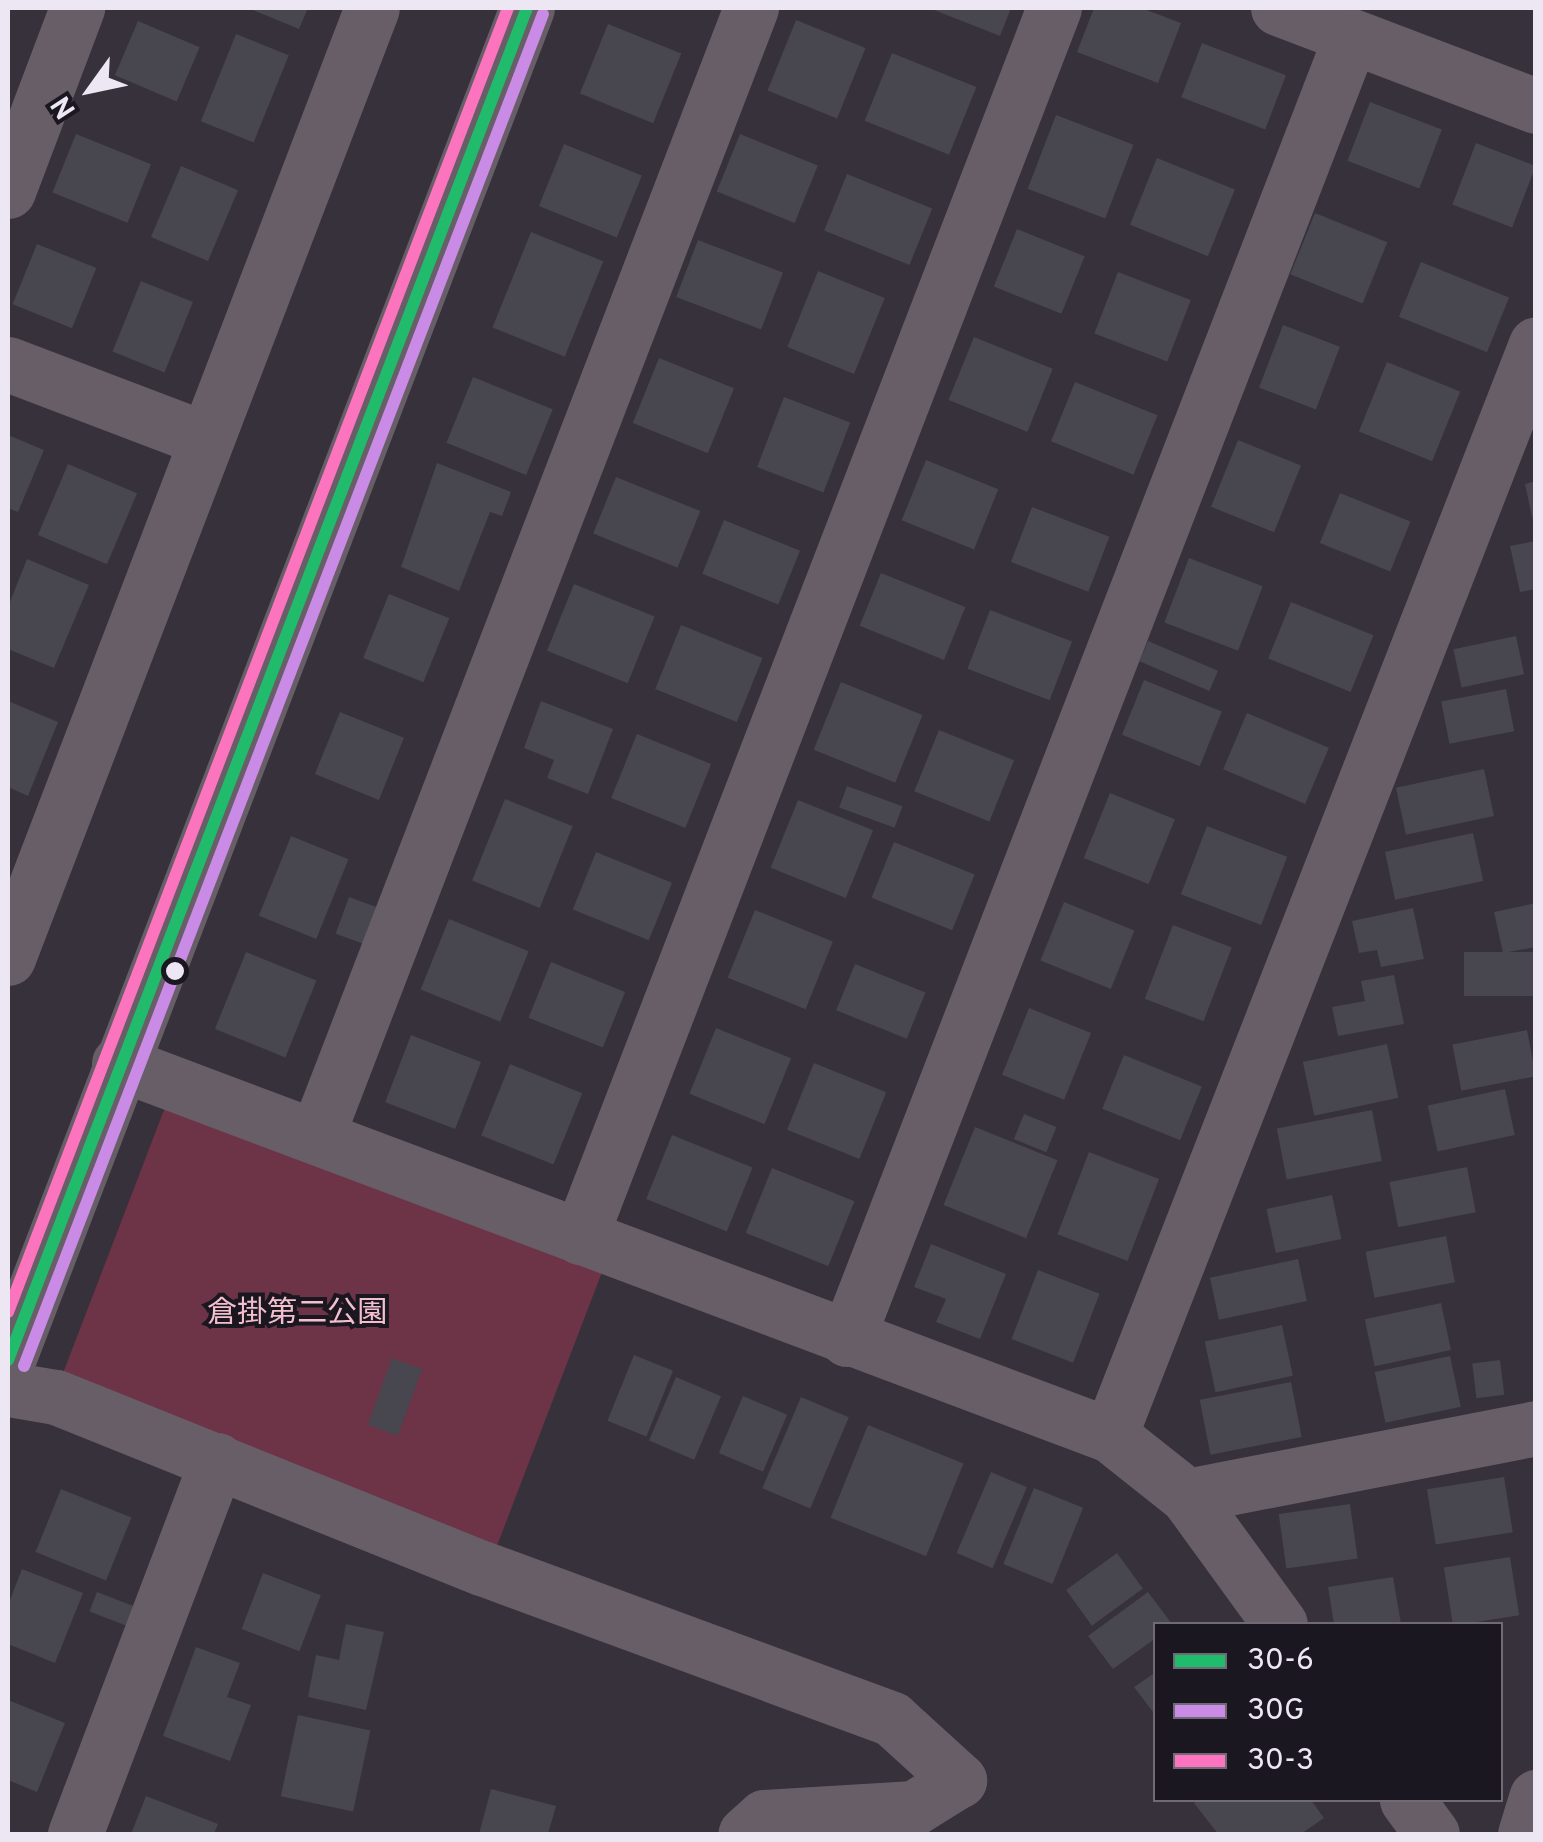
<!DOCTYPE html>
<html>
<head>
<meta charset="utf-8">
<style>
	body { margin:0 }
	#map { position:relative; width:1543px; height:1842px; overflow:hidden; background:#36313b; font-family:Overpass,"Noto Sans JP",sans-serif }
	div>[style] { position:absolute }
	[style*='--x'] { left:calc(var(--x)*1px); top:calc(var(--y)*1px); width:calc(var(--w)*1px); rotate:calc(var(--a)*1deg) }
	.green>* { inset:0; background:#6d3347; transform-origin:0 0 }
	.building>* { inset:0; background:#48464f; transform-origin:0 0 }
	.minor>* { height:55px; margin:-27.5px; padding:0 27.5px; transform-origin:27.5px; border-radius:27.5px; background:#685e67 }
	.bus-1>* { height:12px; margin:-6px; padding:0 6px; transform-origin:6px; border-radius:6px; background:#20bc6c }
	.bus-2>* { height:12px; margin:-6px; padding:0 6px; transform-origin:6px; border-radius:6px; background:#ca8be6 }
	.bus-3>* { height:12px; margin:-6px; padding:0 6px; transform-origin:6px; border-radius:6px; background:#fc73be }
	.dots>* { width:28px; height:28px; translate:-50% -50%; box-sizing:border-box; border:5px solid #1b1720; border-radius:50% }
	span { translate:-50% -50%; white-space:nowrap; text-align:center; line-height:1.15; -webkit-text-stroke:8px #1b1720; paint-order:stroke }
	.park-label { font-size:30px; color:#f2bfcc }
	.frame { position:absolute; inset:0; border:10px solid #ece7f3; pointer-events:none }
	.legend { position:absolute; left:1153px; top:1622px; width:350px; height:180px; box-sizing:border-box; background:#1b1720; border:2px solid #6f6a74; margin:0; padding:12px 18px; list-style:none; font-size:30px; color:#ece7f3 }
	.legend li { display:flex; align-items:center; gap:20px; height:50px }
	.legend b { width:50px; border:2px solid #6f6a74 }
	.north { position:absolute; left:40px; top:40px; width:100px; height:100px; -webkit-text-stroke:8px #1b1720; paint-order:stroke; rotate:237deg; font-size:28px; font-weight:700; line-height:40px; text-align:center; color:#ece7f3 }
	.north::after { content:''; display:block; margin:auto; width:35px; height:45px; background:#ece7f3; clip-path:polygon(50% 0,100% 100%,50% 72%,0 100%) }
</style>
</head>
<body>
<div id="map">
	<div class="green">
		<i style="left:174px;top:1084px;width:467px;height:342px;rotate:21deg"></i>
	</div>
	<div class="building">
		<i style="clip-path:polygon(248px 8px,308px 8px,299px 29px)"></i>
		<i style="clip-path:polygon(929px 8px,1011px 8px,1000px 36px)"></i>
		<i style="clip-path:polygon(1094px 8px,1141px 8px,1181px 23px,1158px 83px,1077px 52px)"></i>
		<i style="left:796px;top:20px;width:75px;height:76px;rotate:22deg"></i>
		<i style="left:138px;top:21px;width:67px;height:59px;rotate:23deg"></i>
		<i style="left:608px;top:24px;width:79px;height:75px;rotate:22deg"></i>
		<i style="left:236px;top:34px;width:57px;height:94px;rotate:22deg"></i>
		<i style="left:1202px;top:43px;width:90px;height:58px;rotate:21deg"></i>
		<i style="left:892px;top:53px;width:91px;height:73px;rotate:22deg"></i>
		<i style="left:1370px;top:102px;width:77px;height:63px;rotate:21deg"></i>
		<i style="left:1056px;top:115px;width:83px;height:79px;rotate:21deg"></i>
		<i style="left:76px;top:134px;width:81px;height:63px;rotate:22deg"></i>
		<i style="left:740px;top:134px;width:84px;height:62px;rotate:22deg"></i>
		<i style="left:1476px;top:143px;width:64px;height:66px;rotate:21deg"></i>
		<i style="left:564px;top:144px;width:84px;height:67px;rotate:22deg"></i>
		<i style="left:1157px;top:158px;width:84px;height:72px;rotate:22deg"></i>
		<i style="left:181px;top:166px;width:62px;height:77px;rotate:23deg"></i>
		<i style="left:847px;top:174px;width:92px;height:61px;rotate:22deg"></i>
		<i style="left:1315px;top:213px;width:78px;height:66px;rotate:22deg"></i>
		<i style="left:1017px;top:229px;width:73px;height:62px;rotate:22deg"></i>
		<i style="left:531px;top:232px;width:78px;height:103px;rotate:22deg"></i>
		<i style="left:698px;top:240px;width:91px;height:61px;rotate:21deg"></i>
		<i style="left:37px;top:244px;width:64px;height:65px;rotate:22deg"></i>
		<i style="left:1421px;top:262px;width:95px;height:59px;rotate:22deg"></i>
		<i style="left:818px;top:271px;width:72px;height:82px;rotate:22deg"></i>
		<i style="left:1118px;top:272px;width:78px;height:66px;rotate:21deg"></i>
		<i style="left:141px;top:281px;width:56px;height:76px;rotate:22deg"></i>
		<i style="left:1283px;top:325px;width:61px;height:67px;rotate:21deg"></i>
		<i style="left:974px;top:337px;width:85px;height:68px;rotate:22deg"></i>
		<i style="left:659px;top:358px;width:81px;height:70px;rotate:22deg"></i>
		<i style="left:1387px;top:362px;width:79px;height:75px;rotate:22deg"></i>
		<i style="left:473px;top:377px;width:86px;height:71px;rotate:22deg"></i>
		<i style="left:1075px;top:382px;width:89px;height:64px;rotate:22deg"></i>
		<i style="left:784px;top:397px;width:71px;height:75px;rotate:21deg"></i>
		<i style="clip-path:polygon(8px 435px,44px 450px,18px 512px,8px 508px)"></i>
		<i style="left:1238px;top:440px;width:68px;height:72px;rotate:22deg"></i>
		<i style="left:926px;top:460px;width:78px;height:65px;rotate:22deg"></i>
		<i style="clip-path:polygon(437px 463px,511px 492px,502px 516px,490px 512px,459px 591px,401px 567px)"></i>
		<i style="left:68px;top:464px;width:75px;height:77px;rotate:23deg"></i>
		<i style="left:616px;top:477px;width:91px;height:61px;rotate:22deg"></i>
		<i style="clip-path:polygon(1536px 481px,1536px 526px,1534px 526px,1525px 484px)"></i>
		<i style="left:1340px;top:493px;width:76px;height:54px;rotate:22deg"></i>
		<i style="left:1032px;top:507px;width:83px;height:59px;rotate:21deg"></i>
		<i style="left:724px;top:520px;width:82px;height:58px;rotate:22deg"></i>
		<i style="clip-path:polygon(1536px 541px,1536px 589px,1520px 592px,1510px 546px)"></i>
		<i style="left:1189px;top:558px;width:79px;height:69px;rotate:21deg"></i>
		<i style="clip-path:polygon(27px 559px,89px 585px,54px 668px,8px 649px,8px 607px)"></i>
		<i style="left:881px;top:573px;width:91px;height:57px;rotate:22deg"></i>
		<i style="left:574px;top:584px;width:87px;height:72px;rotate:22deg"></i>
		<i style="left:389px;top:594px;width:65px;height:69px;rotate:22deg"></i>
		<i style="left:1291px;top:602px;width:89px;height:61px;rotate:22deg"></i>
		<i style="left:990px;top:610px;width:88px;height:63px;rotate:21deg"></i>
		<i style="left:681px;top:625px;width:88px;height:69px;rotate:22deg"></i>
		<i style="left:1516px;top:636px;width:39px;height:64px;rotate:78deg"></i>
		<i style="left:1148px;top:641px;width:76px;height:22px;rotate:23deg"></i>
		<i style="left:1144px;top:680px;width:84px;height:59px;rotate:22deg"></i>
		<i style="left:841px;top:682px;width:88px;height:73px;rotate:22deg"></i>
		<i style="left:1506px;top:689px;width:43px;height:66px;rotate:79deg"></i>
		<i style="clip-path:polygon(8px 701px,58px 722px,28px 796px,8px 787px)"></i>
		<i style="clip-path:polygon(541px 701px,613px 729px,588px 794px,547px 778px,554px 760px,524px 748px)"></i>
		<i style="left:340px;top:712px;width:69px;height:67px;rotate:22deg"></i>
		<i style="left:1247px;top:713px;width:89px;height:61px;rotate:23deg"></i>
		<i style="left:939px;top:730px;width:81px;height:66px;rotate:22deg"></i>
		<i style="left:637px;top:734px;width:80px;height:69px;rotate:22deg"></i>
		<i style="left:1484px;top:769px;width:48px;height:90px;rotate:78deg"></i>
		<i style="left:847px;top:786px;width:59px;height:23px;rotate:20deg"></i>
		<i style="left:1110px;top:793px;width:70px;height:70px;rotate:22deg"></i>
		<i style="left:505px;top:799px;width:73px;height:88px;rotate:22deg"></i>
		<i style="left:798px;top:800px;width:81px;height:73px;rotate:22deg"></i>
		<i style="left:1207px;top:826px;width:86px;height:73px;rotate:21deg"></i>
		<i style="left:1473px;top:833px;width:49px;height:90px;rotate:78deg"></i>
		<i style="left:291px;top:836px;width:62px;height:86px;rotate:22deg"></i>
		<i style="left:894px;top:842px;width:87px;height:60px;rotate:22deg"></i>
		<i style="left:596px;top:852px;width:82px;height:62px;rotate:22deg"></i>
		<i style="left:349px;top:897px;width:30px;height:39px;rotate:20deg"></i>
		<i style="left:1064px;top:902px;width:76px;height:63px;rotate:22deg"></i>
		<i style="clip-path:polygon(1536px 903px,1536px 947px,1503px 953px,1494px 912px)"></i>
		<i style="clip-path:polygon(1413px 908px,1424px 959px,1381px 967px,1377px 950px,1359px 953px,1352px 921px)"></i>
		<i style="left:755px;top:910px;width:84px;height:73px;rotate:22deg"></i>
		<i style="left:449px;top:919px;width:86px;height:76px;rotate:22deg"></i>
		<i style="left:1173px;top:925px;width:63px;height:79px;rotate:21deg"></i>
		<i style="left:246px;top:952px;width:76px;height:83px;rotate:22deg"></i>
		<i style="left:1536px;top:952px;width:44px;height:72px;rotate:90deg"></i>
		<i style="left:551px;top:962px;width:80px;height:60px;rotate:22deg"></i>
		<i style="left:855px;top:964px;width:76px;height:50px;rotate:22deg"></i>
		<i style="clip-path:polygon(1394px 975px,1404px 1024px,1338px 1036px,1332px 1007px,1365px 1001px,1361px 981px)"></i>
		<i style="left:1029px;top:1008px;width:67px;height:72px;rotate:22deg"></i>
		<i style="left:716px;top:1028px;width:81px;height:71px;rotate:22deg"></i>
		<i style="left:1527px;top:1030px;width:47px;height:76px;rotate:79deg"></i>
		<i style="left:411px;top:1035px;width:75px;height:72px;rotate:21deg"></i>
		<i style="left:1387px;top:1044px;width:55px;height:86px;rotate:78deg"></i>
		<i style="left:1124px;top:1055px;width:84px;height:58px;rotate:22deg"></i>
		<i style="left:814px;top:1063px;width:78px;height:72px;rotate:22deg"></i>
		<i style="left:510px;top:1064px;width:78px;height:77px;rotate:22deg"></i>
		<i style="left:1505px;top:1089px;width:47px;height:79px;rotate:78deg"></i>
		<i style="left:1372px;top:1110px;width:52px;height:97px;rotate:79deg"></i>
		<i style="left:1024px;top:1114px;width:35px;height:27px;rotate:22deg"></i>
		<i style="left:975px;top:1127px;width:89px;height:84px;rotate:22deg"></i>
		<i style="left:672px;top:1135px;width:87px;height:69px;rotate:22deg"></i>
		<i style="left:1089px;top:1152px;width:75px;height:88px;rotate:21deg"></i>
		<i style="left:1467px;top:1167px;width:46px;height:79px;rotate:79deg"></i>
		<i style="left:772px;top:1168px;width:89px;height:70px;rotate:22deg"></i>
		<i style="left:1332px;top:1195px;width:45px;height:67px;rotate:78deg"></i>
		<i style="left:1446px;top:1236px;width:47px;height:82px;rotate:79deg"></i>
		<i style="clip-path:polygon(931px 1244px,1006px 1274px,980px 1339px,936px 1322px,946px 1299px,914px 1287px)"></i>
		<i style="left:1298px;top:1259px;width:43px;height:90px;rotate:78deg"></i>
		<i style="left:1038px;top:1270px;width:66px;height:74px;rotate:21deg"></i>
		<i style="left:1441px;top:1303px;width:48px;height:78px;rotate:78deg"></i>
		<i style="left:1282px;top:1325px;width:52px;height:79px;rotate:78deg"></i>
		<i style="left:634px;top:1355px;width:42px;height:71px;rotate:22deg"></i>
		<i style="left:1450px;top:1356px;width:52px;height:77px;rotate:78deg"></i>
		<i style="left:392px;top:1358px;width:32px;height:71px;rotate:20deg"></i>
		<i style="left:1500px;top:1360px;width:35px;height:28px;rotate:83deg"></i>
		<i style="left:676px;top:1377px;width:49px;height:69px;rotate:23deg"></i>
		<i style="left:1291px;top:1382px;width:56px;height:93px;rotate:79deg"></i>
		<i style="left:743px;top:1396px;width:48px;height:62px;rotate:23deg"></i>
		<i style="left:801px;top:1397px;width:52px;height:99px;rotate:23deg"></i>
		<i style="left:868px;top:1425px;width:103px;height:100px;rotate:22deg"></i>
		<i style="left:991px;top:1472px;width:39px;height:88px;rotate:23deg"></i>
		<i style="left:1504px;top:1477px;width:56px;height:78px;rotate:81deg"></i>
		<i style="left:1034px;top:1488px;width:53px;height:82px;rotate:22deg"></i>
		<i style="left:61px;top:1489px;width:76px;height:68px;rotate:22deg"></i>
		<i style="left:1350px;top:1504px;width:55px;height:72px;rotate:82deg"></i>
		<i style="left:1117px;top:1553px;width:44px;height:63px;rotate:54deg"></i>
		<i style="left:1510px;top:1557px;width:59px;height:67px;rotate:81deg"></i>
		<i style="clip-path:polygon(22px 1569px,83px 1593px,55px 1663px,8px 1644px,8px 1605px)"></i>
		<i style="left:263px;top:1573px;width:62px;height:60px;rotate:21deg"></i>
		<i style="clip-path:polygon(1393px 1577px,1401px 1624px,1334px 1624px,1328px 1587px)"></i>
		<i style="left:97px;top:1592px;width:39px;height:21px;rotate:21deg"></i>
		<i style="clip-path:polygon(1148px 1592px,1172px 1624px,1156px 1624px,1156px 1638px,1113px 1669px,1088px 1636px)"></i>
		<i style="clip-path:polygon(346px 1624px,384px 1632px,366px 1710px,308px 1697px,316px 1655px,339px 1660px)"></i>
		<i style="clip-path:polygon(196px 1647px,240px 1663px,227px 1697px,251px 1705px,230px 1761px,163px 1736px)"></i>
		<i style="clip-path:polygon(1156px 1672px,1156px 1716px,1134px 1687px)"></i>
		<i style="clip-path:polygon(8px 1700px,65px 1723px,37px 1792px,8px 1780px)"></i>
		<i style="left:298px;top:1715px;width:74px;height:83px;rotate:12deg"></i>
		<i style="clip-path:polygon(491px 1789px,556px 1806px,548px 1834px,479px 1834px)"></i>
		<i style="clip-path:polygon(146px 1796px,218px 1824px,214px 1834px,131px 1834px)"></i>
		<i style="clip-path:polygon(1199px 1800px,1311px 1800px,1324px 1818px,1301px 1834px,1218px 1834px,1194px 1803px)"></i>
	</div>
	<div class="minor">
		<i style="--x:1278;--y:8;--w:276;--a:20.8"></i>
		<i style="--x:8;--y:191;--w:196;--a:-69.3"></i>
		<i style="--x:8;--y:364;--w:211;--a:20.8"></i>
		<i style="--x:8;--y:958;--w:1017;--a:-69.04"></i>
		<i style="--x:119;--y:1063;--w:1059;--a:20.58"></i>
		<i style="--x:1110;--y:1435;--w:98;--a:38.4"></i>
		<i style="--x:1187;--y:1496;--w:158;--a:54"></i>
		<i style="--x:317;--y:1135;--w:1208;--a:-68.94"></i>
		<i style="--x:580;--y:1237;--w:1317;--a:-68.91"></i>
		<i style="--x:847;--y:1339;--w:1397;--a:-68.85"></i>
		<i style="--x:8;--y:1360;--w:1448;--a:-69"></i>
		<i style="--x:8;--y:1389;--w:49;--a:9.5"></i>
		<i style="--x:56;--y:1397;--w:459;--a:21.9"></i>
		<i style="--x:482;--y:1568;--w:437;--a:20.2"></i>
		<i style="--x:892;--y:1719;--w:91;--a:42.3"></i>
		<i style="--x:959;--y:1780;--w:53;--a:148.1"></i>
		<i style="--x:914;--y:1808;--w:150;--a:176.6"></i>
		<i style="--x:764;--y:1817;--w:25;--a:138"></i>
		<i style="--x:1110;--y:1435;--w:1171;--a:-68.67"></i>
		<i style="--x:1187;--y:1496;--w:356;--a:-11"></i>
		<i style="--x:1407;--y:1800;--w:42;--a:53.7"></i>
		<i style="--x:75;--y:1834;--w:400;--a:-69.2"></i>
		<i style="--x:1525;--y:1834;--w:39;--a:-73"></i>
	</div>
	<div class="bus-1">
		<i style="--x:8;--y:1360;--w:1448;--a:-69"></i>
	</div>
	<div class="bus-2">
		<i style="--x:24;--y:1366;--w:1448;--a:-69"></i>
	</div>
	<div class="bus-3">
		<i style="--x:8;--y:1312;--w:1397;--a:-69.02"></i>
	</div>
	<div class="dots">
		<i style="left:175px;top:971px;background:#ece7f3"></i>
	</div>
	<div class="park-label">
		<span style="left:297px;top:1315px">倉掛第二公園</span>
	</div>
	<div class="frame"></div>
	<ul class="legend">
	<li><b style="height:12px;background:#20bc6c"></b>30-6</li>
	<li><b style="height:12px;background:#ca8be6"></b>30G</li>
	<li><b style="height:12px;background:#fc73be"></b>30-3</li>
	</ul>
	<div class="north">N</div>
</div>
</body>
</html>
